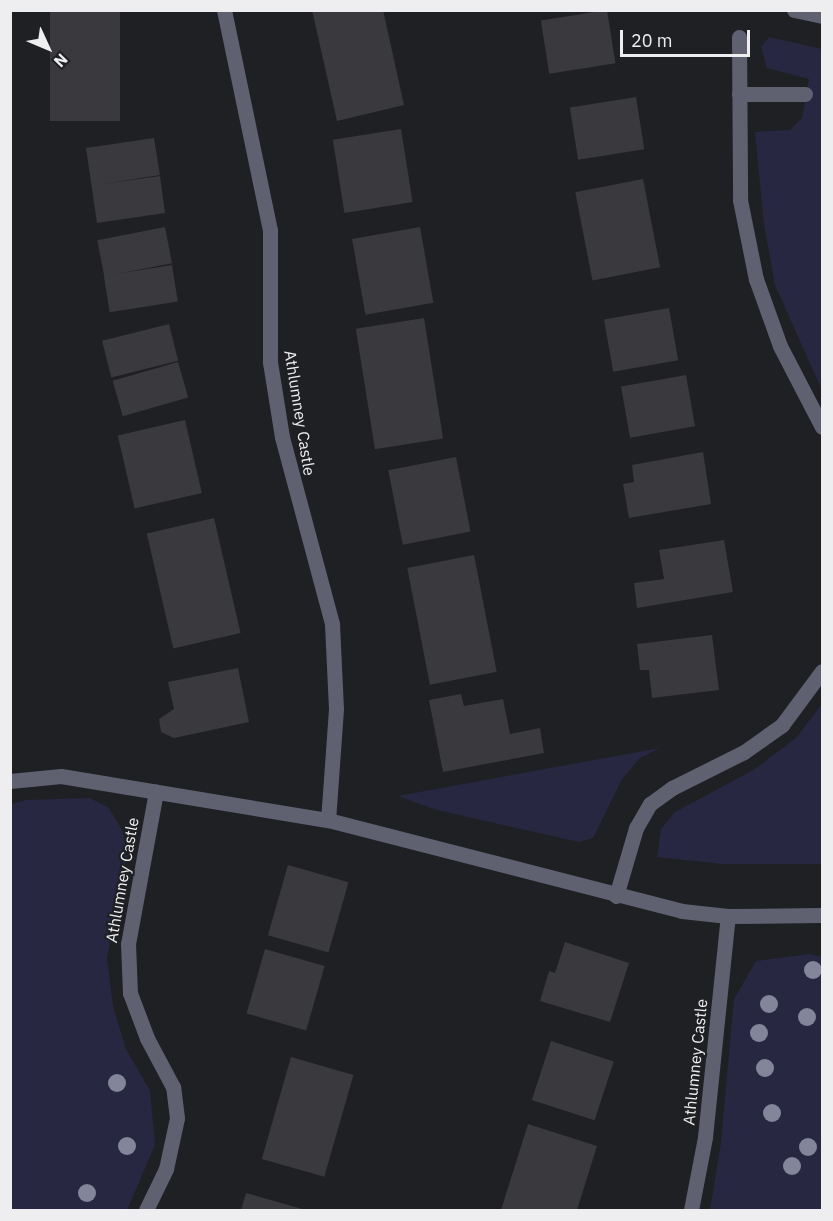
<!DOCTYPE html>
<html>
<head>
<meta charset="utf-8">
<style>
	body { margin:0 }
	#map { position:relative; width:833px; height:1221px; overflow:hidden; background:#1f2024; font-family:"IBM Plex Sans",sans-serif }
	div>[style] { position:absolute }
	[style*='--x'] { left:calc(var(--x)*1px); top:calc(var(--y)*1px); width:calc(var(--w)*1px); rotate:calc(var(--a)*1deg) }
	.green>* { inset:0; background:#272741 }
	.building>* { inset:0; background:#39393e; transform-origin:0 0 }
	.street>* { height:15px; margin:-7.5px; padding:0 7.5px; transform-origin:7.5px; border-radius:7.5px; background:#5f6171 }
	.trees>* { width:18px; height:18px; margin:-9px; border-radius:50%; background:#83859b }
	span { translate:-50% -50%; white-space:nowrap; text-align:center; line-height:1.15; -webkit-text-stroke:4.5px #1f2024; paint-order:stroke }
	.street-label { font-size:16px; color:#eeeef1 }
	.frame { position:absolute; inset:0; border:12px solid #eeeef1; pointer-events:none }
	.north { position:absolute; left:18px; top:18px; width:60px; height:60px; -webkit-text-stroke:4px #1f2024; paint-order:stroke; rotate:134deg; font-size:16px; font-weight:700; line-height:24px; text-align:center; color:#eeeef1 }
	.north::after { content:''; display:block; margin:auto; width:21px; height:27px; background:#eeeef1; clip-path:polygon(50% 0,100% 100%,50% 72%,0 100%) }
	.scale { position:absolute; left:620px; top:30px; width:130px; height:27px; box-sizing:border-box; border:3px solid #eeeef1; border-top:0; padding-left:8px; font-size:18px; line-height:21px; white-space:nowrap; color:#eeeef1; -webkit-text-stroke:4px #1f2024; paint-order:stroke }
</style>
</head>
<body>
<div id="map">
	<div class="green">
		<i style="clip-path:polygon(769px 37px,822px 49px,822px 390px,775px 285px,764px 225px,755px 132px,790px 130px,802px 118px,809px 79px,767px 68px,761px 47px)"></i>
		<i style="clip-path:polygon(822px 704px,822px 864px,723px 864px,657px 857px,661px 829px,675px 812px,755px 769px,796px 738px)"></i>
		<i style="clip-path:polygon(660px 748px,640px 758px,622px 779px,593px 838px,579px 842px,437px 810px,398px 796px)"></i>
		<i style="clip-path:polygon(90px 798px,109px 808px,123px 832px,128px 853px,107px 958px,113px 1007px,126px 1049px,150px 1091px,155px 1145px,127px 1210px,11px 1210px,11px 804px,26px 800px)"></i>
		<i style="clip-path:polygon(809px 954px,822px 957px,822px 1210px,710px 1210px,721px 1142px,734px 999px,756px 961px)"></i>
	</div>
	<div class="building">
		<i style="left:50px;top:10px;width:70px;height:111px"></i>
		<i style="clip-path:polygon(312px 10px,383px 10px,404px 105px,337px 121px)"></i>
		<i style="left:607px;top:10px;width:54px;height:67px;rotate:81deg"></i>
		<i style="left:636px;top:97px;width:53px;height:67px;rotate:81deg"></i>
		<i style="left:401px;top:129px;width:74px;height:69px;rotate:81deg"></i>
		<i style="clip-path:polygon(154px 138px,160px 175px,102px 184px,160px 176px,165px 213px,97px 223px,86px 148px)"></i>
		<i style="left:643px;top:179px;width:90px;height:69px;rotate:79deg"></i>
		<i style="left:165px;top:227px;width:37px;height:69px;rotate:79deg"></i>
		<i style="left:420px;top:227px;width:77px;height:69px;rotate:80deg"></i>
		<i style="left:172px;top:265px;width:37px;height:69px;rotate:81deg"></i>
		<i style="left:669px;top:308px;width:53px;height:66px;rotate:80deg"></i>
		<i style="left:424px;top:318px;width:122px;height:69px;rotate:81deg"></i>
		<i style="left:169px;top:324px;width:38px;height:69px;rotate:76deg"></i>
		<i style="left:178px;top:362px;width:37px;height:68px;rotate:74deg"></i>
		<i style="left:686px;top:375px;width:52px;height:66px;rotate:80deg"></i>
		<i style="left:185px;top:420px;width:75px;height:69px;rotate:77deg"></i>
		<i style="clip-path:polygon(703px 452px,711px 504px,629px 518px,623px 484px,634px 482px,632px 465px)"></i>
		<i style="left:456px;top:457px;width:76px;height:69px;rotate:79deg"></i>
		<i style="left:214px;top:518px;width:118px;height:69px;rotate:77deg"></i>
		<i style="clip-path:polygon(724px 540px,733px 592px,637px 608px,634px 583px,664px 579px,659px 550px)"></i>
		<i style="left:474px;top:555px;width:119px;height:68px;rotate:79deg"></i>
		<i style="clip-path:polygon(712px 635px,719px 690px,652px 698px,649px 670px,640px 670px,637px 644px)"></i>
		<i style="clip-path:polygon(238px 668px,249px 722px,174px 738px,161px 732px,159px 719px,174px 709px,168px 682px)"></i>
		<i style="clip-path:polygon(461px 694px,464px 706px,503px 699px,510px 734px,540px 728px,544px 753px,443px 772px,429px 700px)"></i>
		<i style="left:288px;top:865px;width:63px;height:73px;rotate:16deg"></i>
		<i style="clip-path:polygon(565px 942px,629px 963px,610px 1022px,540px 1001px,549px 971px,555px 973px)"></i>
		<i style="left:265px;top:949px;width:62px;height:67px;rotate:16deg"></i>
		<i style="left:551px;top:1041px;width:66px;height:62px;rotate:18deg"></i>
		<i style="left:291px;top:1057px;width:65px;height:106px;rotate:16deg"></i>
		<i style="clip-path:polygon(528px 1124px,597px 1146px,577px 1210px,501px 1210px)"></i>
		<i style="clip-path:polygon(246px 1193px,306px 1210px,241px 1210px)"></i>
	</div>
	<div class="street">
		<i style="--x:224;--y:10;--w:225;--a:78.2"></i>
		<i style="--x:270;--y:230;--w:132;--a:90"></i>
		<i style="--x:270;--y:362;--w:76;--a:80.9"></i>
		<i style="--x:282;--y:437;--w:194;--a:75"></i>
		<i style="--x:332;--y:624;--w:85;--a:87.3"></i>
		<i style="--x:336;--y:709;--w:111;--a:94.1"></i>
		<i style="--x:794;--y:10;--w:29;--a:12"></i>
		<i style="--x:739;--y:37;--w:163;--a:89.6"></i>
		<i style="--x:740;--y:200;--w:81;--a:78.6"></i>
		<i style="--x:756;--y:279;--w:71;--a:70.3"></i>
		<i style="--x:780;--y:346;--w:91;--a:62.6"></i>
		<i style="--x:739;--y:94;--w:66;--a:0"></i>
		<i style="--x:10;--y:781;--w:51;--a:-5.6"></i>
		<i style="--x:61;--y:776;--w:271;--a:9.4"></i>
		<i style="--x:328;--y:820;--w:366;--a:14.4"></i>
		<i style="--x:682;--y:911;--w:46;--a:6.2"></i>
		<i style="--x:728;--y:916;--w:94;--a:-0.6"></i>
		<i style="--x:616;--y:896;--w:71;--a:-73.6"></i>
		<i style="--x:636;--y:828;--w:28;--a:-60"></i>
		<i style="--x:650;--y:804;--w:27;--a:-36"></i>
		<i style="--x:672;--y:788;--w:80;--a:-26.6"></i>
		<i style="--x:744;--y:752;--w:47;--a:-35.4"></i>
		<i style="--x:782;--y:725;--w:67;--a:-53.5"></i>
		<i style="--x:146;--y:1210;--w:46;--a:-64"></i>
		<i style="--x:166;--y:1169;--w:52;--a:-77.8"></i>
		<i style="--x:177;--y:1118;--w:31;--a:-97"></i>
		<i style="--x:173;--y:1087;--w:55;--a:-118"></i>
		<i style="--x:147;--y:1038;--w:48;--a:-110.7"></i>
		<i style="--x:130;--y:993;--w:49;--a:-92.3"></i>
		<i style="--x:128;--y:944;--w:155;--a:-79.6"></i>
		<i style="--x:691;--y:1210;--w:74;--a:-79.1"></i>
		<i style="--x:705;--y:1137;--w:222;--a:-84.1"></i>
	</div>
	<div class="trees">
		<i style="left:813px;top:970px"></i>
		<i style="left:769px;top:1004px"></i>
		<i style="left:807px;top:1017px"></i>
		<i style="left:759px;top:1033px"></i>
		<i style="left:765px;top:1068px"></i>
		<i style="left:117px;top:1083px"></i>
		<i style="left:772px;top:1113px"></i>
		<i style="left:127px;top:1146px"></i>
		<i style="left:808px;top:1147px"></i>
		<i style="left:792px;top:1166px"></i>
		<i style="left:87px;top:1193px"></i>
	</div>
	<div class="street-label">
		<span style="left:300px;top:413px;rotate:81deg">Athlumney Castle</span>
		<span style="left:122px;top:880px;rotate:-80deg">Athlumney Castle</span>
		<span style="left:695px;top:1062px;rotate:-84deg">Athlumney Castle</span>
	</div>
	<div class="frame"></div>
	<div class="north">N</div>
	<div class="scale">20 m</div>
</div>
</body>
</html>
